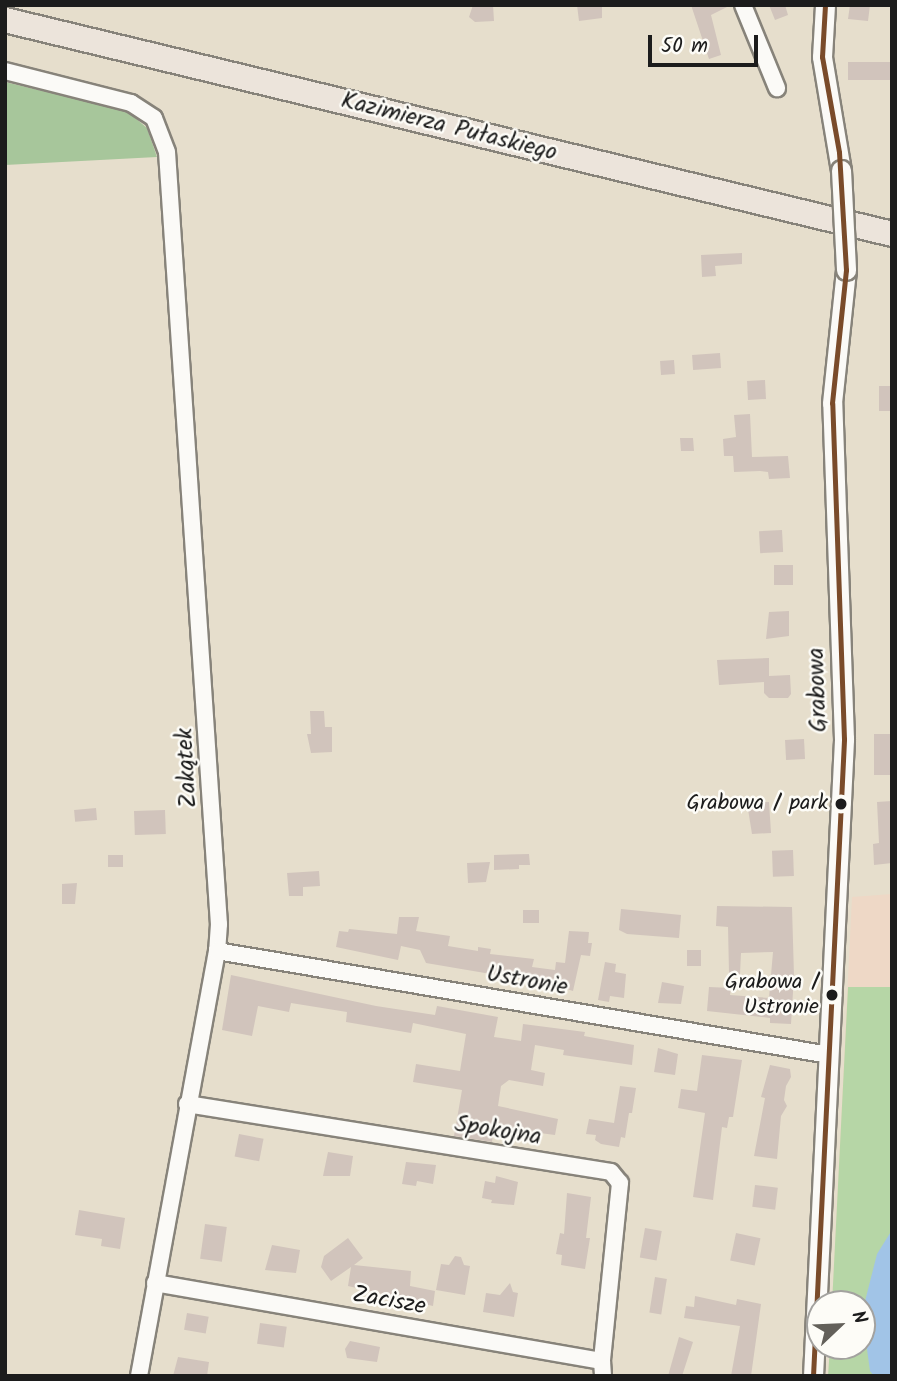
<!DOCTYPE html>
<html>
<head>
<meta charset="utf-8">
<style>
	body { margin:0 }
	#map { position:relative; width:897px; height:1381px; overflow:hidden; background:#e6decc; font-family:Kalam,sans-serif }
	div>[style] { position:absolute }
	[style*='--x'] { left:calc(var(--x)*1px); top:calc(var(--y)*1px); width:calc(var(--w)*1px); rotate:calc(var(--a)*1deg) }
	.built>* { inset:0; background:#eed8c6 }
	.green>* { inset:0; background:#b6d6a6 }
	.forest>* { inset:0; background:#a7c69b }
	.water>* { inset:0; background:#a1c4e7 }
	.building>* { inset:0; background:#d1c4bc; transform-origin:0 0 }
	.roads { filter:drop-shadow(2px 0 #87837a) drop-shadow(-2px 0 #87837a) drop-shadow(0 2px #87837a) drop-shadow(0 -2px #87837a) }
	.minor>* { height:16px; margin:-8px; padding:0 8px; transform-origin:8px; border-radius:8px; background:#fbfaf7 }
	.tertiary>* { height:19px; margin:-9.5px; padding:0 9.5px; transform-origin:9.5px; border-radius:9.5px; background:#fbfaf7 }
	.primary>* { height:24px; margin:-12px; padding:0 12px; transform-origin:12px; border-radius:12px; background:#ece4db }
	.bridges { filter:drop-shadow(2px 0 #87837a) drop-shadow(-2px 0 #87837a) drop-shadow(0 2px #87837a) drop-shadow(0 -2px #87837a) }
	.tertiary-bridge>* { height:19px; margin:-9.5px; padding:0 9.5px; transform-origin:9.5px; border-radius:9.5px; background:#fbfaf7 }
	.bus-1>* { height:5px; margin:-2.5px; padding:0 2.5px; transform-origin:2.5px; border-radius:2.5px; background:#7a4b2a }
	.dots>* { width:19px; height:19px; translate:-50% -50%; box-sizing:border-box; border:4px solid #fdfcf7; border-radius:50% }
	span { translate:-50% -50%; white-space:nowrap; text-align:center; line-height:1.15; -webkit-text-stroke:5px #fdfcf7; paint-order:stroke }
	.bus-label { font-size:22px; color:#1c1c1c }
	.right { translate:-100% -50%; text-align:right }
	.street-label { font-size:24px; color:#1c1c1c }
	.frame { position:absolute; inset:0; border:7px solid #1c1c1c; pointer-events:none }
	.north { position:absolute; left:806px; top:1290px; width:70px; height:70px; box-sizing:border-box; background:#fdfcf7; border:2px solid #a3a29f; border-radius:50%; rotate:67deg; font-size:19px; font-weight:700; line-height:28px; text-align:center; color:#1c1c1c }
	.north::after { content:''; display:block; margin:auto; width:24px; height:32px; background:#63605a; clip-path:polygon(50% 0,100% 100%,50% 72%,0 100%) }
	.scale { position:absolute; left:648px; top:35px; width:110px; height:32px; box-sizing:border-box; border:4px solid #1c1c1c; border-top:0; padding-left:9px; font-size:21px; line-height:24px; white-space:nowrap; color:#1c1c1c; -webkit-text-stroke:5px #fdfcf7; paint-order:stroke }
</style>
</head>
<body>
<div id="map">
	<div class="built">
		<i style="clip-path:polygon(892px 894px,892px 1376px,828px 1376px,830px 1346px,862px 1346px,862px 1304px,832px 1304px,852px 897px)"></i>
	</div>
	<div class="green">
		<i style="clip-path:polygon(848px 987px,892px 987px,892px 1376px,828px 1376px,830px 1346px,862px 1346px,862px 1304px,832px 1304px)"></i>
	</div>
	<div class="forest">
		<i style="clip-path:polygon(5px 82px,127px 111px,147px 128px,157px 157px,5px 165px)"></i>
	</div>
	<div class="water">
		<i style="clip-path:polygon(892px 1230px,892px 1376px,874px 1376px,870px 1371px,862px 1313px,877px 1254px)"></i>
	</div>
	<div class="building">
		<i style="clip-path:polygon(473px 5px,493px 5px,494px 21px,475px 22px,469px 17px)"></i>
		<i style="clip-path:polygon(577px 5px,602px 5px,602px 18px,579px 21px)"></i>
		<i style="clip-path:polygon(691px 5px,731px 5px,711px 15px,721px 55px,709px 59px)"></i>
		<i style="clip-path:polygon(769px 5px,785px 5px,788px 15px,775px 20px)"></i>
		<i style="clip-path:polygon(850px 5px,870px 5px,868px 21px,848px 19px)"></i>
		<i style="left:892px;top:62px;width:18px;height:44px;rotate:90deg"></i>
		<i style="clip-path:polygon(742px 253px,742px 264px,715px 266px,716px 276px,702px 277px,701px 255px)"></i>
		<i style="left:720px;top:353px;width:15px;height:28px;rotate:86deg"></i>
		<i style="left:674px;top:360px;width:14px;height:14px;rotate:86deg"></i>
		<i style="left:765px;top:380px;width:19px;height:18px;rotate:87deg"></i>
		<i style="left:879px;top:386px;width:13px;height:25px"></i>
		<i style="clip-path:polygon(750px 414px,752px 457px,788px 456px,790px 478px,769px 479px,768px 472px,760px 471px,734px 472px,733px 456px,724px 456px,723px 439px,736px 437px,734px 415px)"></i>
		<i style="clip-path:polygon(680px 438px,693px 438px,694px 451px,681px 451px)"></i>
		<i style="left:782px;top:530px;width:22px;height:23px;rotate:87deg"></i>
		<i style="left:793px;top:565px;width:20px;height:19px;rotate:90deg"></i>
		<i style="clip-path:polygon(789px 611px,789px 636px,766px 639px,769px 612px)"></i>
		<i style="clip-path:polygon(769px 658px,769px 676px,790px 675px,791px 694px,788px 698px,769px 698px,764px 693px,764px 682px,719px 685px,717px 660px)"></i>
		<i style="clip-path:polygon(310px 711px,324px 711px,325px 727px,332px 727px,332px 752px,311px 753px,307px 734px,311px 734px)"></i>
		<i style="left:892px;top:734px;width:41px;height:18px;rotate:90deg"></i>
		<i style="left:804px;top:739px;width:20px;height:19px;rotate:87deg"></i>
		<i style="clip-path:polygon(892px 801px,892px 863px,874px 865px,873px 844px,879px 843px,877px 802px)"></i>
		<i style="clip-path:polygon(769px 802px,771px 833px,752px 834px,747px 803px)"></i>
		<i style="left:96px;top:808px;width:12px;height:22px;rotate:85deg"></i>
		<i style="left:165px;top:810px;width:24px;height:31px;rotate:88deg"></i>
		<i style="left:793px;top:850px;width:26px;height:21px;rotate:88deg"></i>
		<i style="clip-path:polygon(529px 854px,530px 865px,519px 865px,519px 869px,494px 870px,494px 855px)"></i>
		<i style="left:123px;top:855px;width:12px;height:15px;rotate:90deg"></i>
		<i style="clip-path:polygon(490px 862px,486px 882px,468px 883px,467px 863px)"></i>
		<i style="clip-path:polygon(319px 871px,320px 886px,303px 887px,303px 896px,289px 896px,287px 873px)"></i>
		<i style="clip-path:polygon(77px 883px,75px 904px,62px 904px,62px 884px)"></i>
		<i style="clip-path:polygon(717px 906px,792px 907px,794px 976px,791px 1024px,770px 1023px,770px 1018px,707px 1011px,709px 987px,731px 988px,730px 995px,769px 998px,773px 952px,741px 953px,740px 974px,729px 973px,728px 927px,716px 926px)"></i>
		<i style="clip-path:polygon(621px 909px,681px 915px,679px 938px,627px 934px,619px 930px)"></i>
		<i style="left:539px;top:910px;width:13px;height:16px;rotate:90deg"></i>
		<i style="clip-path:polygon(399px 917px,419px 917px,416px 931px,450px 936px,448px 946px,478px 951px,478px 947px,491px 949px,490px 954px,534px 959px,532px 967px,555px 970px,556px 962px,565px 963px,569px 931px,589px 932px,588px 943px,592px 943px,590px 956px,581px 955px,573px 991px,550px 984px,426px 963px,420px 950px,401px 946px,398px 960px,336px 947px,339px 931px,348px 932px,349px 929px,397px 934px)"></i>
		<i style="left:687px;top:950px;width:14px;height:16px"></i>
		<i style="clip-path:polygon(605px 962px,616px 964px,615px 972px,626px 974px,624px 998px,610px 996px,609px 1002px,598px 1000px)"></i>
		<i style="clip-path:polygon(231px 975px,376px 1006px,435px 1015px,437px 1006px,498px 1017px,494px 1037px,521px 1041px,523px 1024px,585px 1032px,584px 1036px,634px 1045px,632px 1065px,563px 1055px,564px 1050px,535px 1045px,531px 1070px,545px 1073px,543px 1086px,509px 1080px,501px 1086px,498px 1106px,558px 1119px,555px 1135px,494px 1127px,492px 1142px,454px 1136px,462px 1090px,413px 1082px,416px 1064px,460px 1071px,466px 1034px,413px 1023px,411px 1033px,346px 1022px,347px 1012px,291px 1003px,289px 1012px,258px 1006px,252px 1036px,222px 1030px)"></i>
		<i style="clip-path:polygon(662px 982px,684px 986px,681px 1004px,658px 1003px)"></i>
		<i style="clip-path:polygon(658px 1048px,678px 1054px,675px 1075px,654px 1072px)"></i>
		<i style="clip-path:polygon(702px 1055px,742px 1060px,733px 1117px,729px 1117px,727px 1128px,722px 1127px,713px 1200px,693px 1197px,705px 1113px,678px 1108px,681px 1089px,697px 1091px)"></i>
		<i style="clip-path:polygon(770px 1065px,790px 1069px,791px 1077px,786px 1086px,784px 1100px,787px 1106px,781px 1116px,777px 1159px,754px 1156px,765px 1098px,761px 1097px)"></i>
		<i style="clip-path:polygon(620px 1086px,636px 1088px,632px 1113px,629px 1113px,625px 1138px,621px 1137px,619px 1147px,601px 1144px,595px 1140px,596px 1135px,586px 1134px,589px 1119px,614px 1123px)"></i>
		<i style="left:239px;top:1134px;width:25px;height:23px;rotate:11deg"></i>
		<i style="clip-path:polygon(328px 1152px,353px 1156px,350px 1176px,323px 1176px)"></i>
		<i style="clip-path:polygon(406px 1162px,436px 1165px,433px 1184px,417px 1181px,416px 1186px,402px 1184px)"></i>
		<i style="clip-path:polygon(496px 1176px,518px 1182px,514px 1205px,491px 1203px,492px 1200px,482px 1198px,485px 1181px,495px 1183px)"></i>
		<i style="left:755px;top:1185px;width:23px;height:22px;rotate:7deg"></i>
		<i style="clip-path:polygon(567px 1193px,591px 1197px,586px 1238px,590px 1238px,585px 1269px,561px 1265px,562px 1255px,556px 1254px,560px 1233px,564px 1234px)"></i>
		<i style="clip-path:polygon(79px 1210px,125px 1218px,120px 1249px,101px 1246px,102px 1239px,75px 1235px)"></i>
		<i style="left:205px;top:1224px;width:22px;height:35px;rotate:8deg"></i>
		<i style="left:645px;top:1228px;width:17px;height:30px;rotate:10deg"></i>
		<i style="left:736px;top:1233px;width:25px;height:28px;rotate:12deg"></i>
		<i style="clip-path:polygon(348px 1238px,363px 1258px,354px 1265px,411px 1271px,410px 1286px,435px 1291px,433px 1306px,348px 1286px,351px 1267px,331px 1281px,321px 1267px,324px 1256px)"></i>
		<i style="clip-path:polygon(272px 1245px,300px 1250px,296px 1273px,265px 1270px)"></i>
		<i style="clip-path:polygon(455px 1256px,461px 1257px,464px 1265px,470px 1266px,465px 1295px,436px 1290px,441px 1264px,449px 1265px)"></i>
		<i style="left:655px;top:1277px;width:12px;height:36px;rotate:9deg"></i>
		<i style="clip-path:polygon(510px 1283px,513px 1292px,518px 1293px,514px 1317px,483px 1312px,486px 1293px,500px 1295px)"></i>
		<i style="clip-path:polygon(695px 1296px,736px 1305px,737px 1299px,761px 1304px,751px 1376px,731px 1376px,740px 1326px,684px 1318px,686px 1306px,694px 1307px)"></i>
		<i style="left:187px;top:1313px;width:22px;height:17px;rotate:10deg"></i>
		<i style="left:260px;top:1323px;width:27px;height:21px;rotate:8deg"></i>
		<i style="clip-path:polygon(679px 1337px,693px 1342px,682px 1376px,668px 1376px)"></i>
		<i style="clip-path:polygon(350px 1341px,380px 1347px,377px 1362px,347px 1358px,345px 1349px)"></i>
		<i style="clip-path:polygon(178px 1357px,209px 1362px,207px 1376px,173px 1376px)"></i>
	</div>
	<div class="roads">
		<div class="minor">
			<i style="--x:743;--y:5;--w:90;--a:67.7"></i>
			<i style="--x:5;--y:71;--w:130;--a:14.3"></i>
			<i style="--x:131;--y:103;--w:27;--a:33"></i>
			<i style="--x:154;--y:118;--w:36;--a:69"></i>
			<i style="--x:167;--y:152;--w:774;--a:86.15"></i>
			<i style="--x:219;--y:924;--w:27;--a:94"></i>
			<i style="--x:217;--y:951;--w:432;--a:100.4"></i>
			<i style="--x:217;--y:951;--w:621;--a:9.64"></i>
			<i style="--x:187;--y:1104;--w:429;--a:9.1"></i>
			<i style="--x:611;--y:1172;--w:14;--a:51"></i>
			<i style="--x:620;--y:1183;--w:179;--a:95.8"></i>
			<i style="--x:155;--y:1283;--w:454;--a:9.9"></i>
			<i style="--x:602;--y:1361;--w:15;--a:86"></i>
		</div>
		<div class="tertiary">
			<i style="--x:825;--y:5;--w:52;--a:93.3"></i>
			<i style="--x:822;--y:57;--w:115;--a:80.5"></i>
			<i style="--x:813;--y:1376;--w:638;--a:-87.21"></i>
			<i style="--x:844;--y:739;--w:336;--a:-92"></i>
			<i style="--x:832;--y:403;--w:134;--a:-84"></i>
		</div>
		<div class="primary">
			<i style="--x:5;--y:20;--w:912;--a:13.56"></i>
		</div>
	</div>
	<div class="bridges">
		<div class="tertiary-bridge">
			<i style="--x:841;--y:170;--w:100;--a:87.1"></i>
		</div>
	</div>
	<div class="bus-1">
		<i style="--x:813;--y:1376;--w:638;--a:-87.21"></i>
		<i style="--x:844;--y:739;--w:336;--a:-92"></i>
		<i style="--x:832;--y:403;--w:134;--a:-84"></i>
		<i style="--x:846;--y:270;--w:118;--a:-93.4"></i>
		<i style="--x:839;--y:152;--w:97;--a:-100.1"></i>
		<i style="--x:822;--y:57;--w:52;--a:-86.7"></i>
	</div>
	<div class="dots">
		<i style="left:841px;top:804px;background:#1c1c1c"></i>
		<i style="left:832px;top:995px;background:#1c1c1c"></i>
	</div>
	<div class="bus-label">
		<span class="right" style="left:828px;top:804px">Grabowa / park</span>
		<span class="right" style="left:819px;top:995px">Grabowa /<br>Ustronie</span>
	</div>
	<div class="street-label">
		<span style="left:449px;top:127px;rotate:14deg">Kazimierza Pułaskiego</span>
		<span style="left:818px;top:690px;rotate:-92deg">Grabowa</span>
		<span style="left:187px;top:768px;rotate:-93deg">Zakątek</span>
		<span style="left:527px;top:981px;rotate:10deg">Ustronie</span>
		<span style="left:498px;top:1131px;rotate:9deg">Spokojna</span>
		<span style="left:389px;top:1301px;rotate:10deg">Zacisze</span>
	</div>
	<div class="frame"></div>
	<div class="north">N</div>
	<div class="scale">50 m</div>
</div>
</body>
</html>
